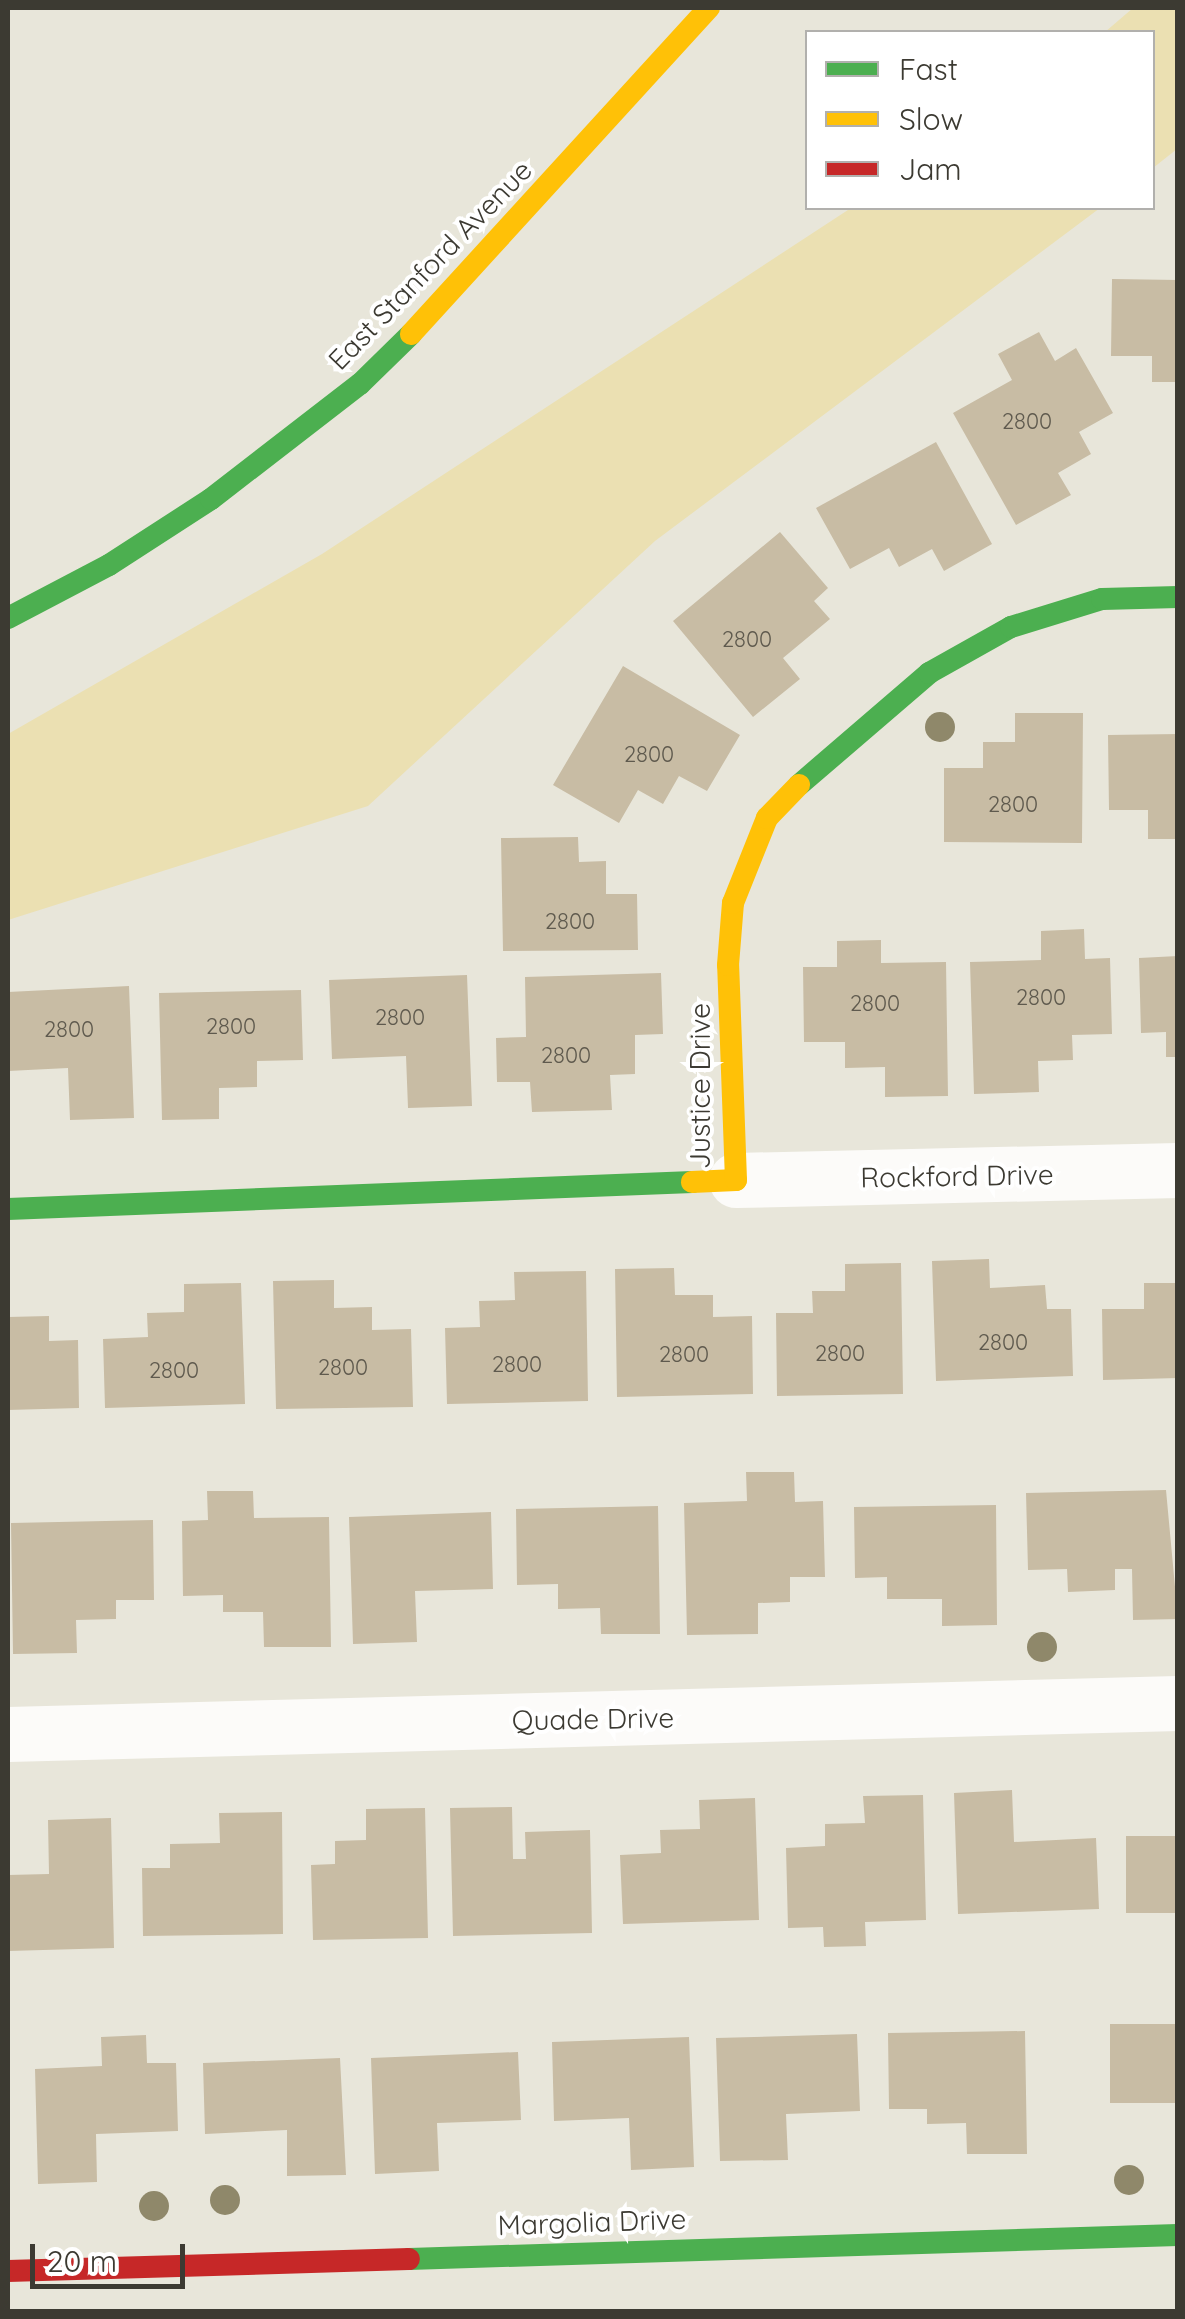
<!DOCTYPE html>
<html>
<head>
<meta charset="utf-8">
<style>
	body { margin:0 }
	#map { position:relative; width:1185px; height:2319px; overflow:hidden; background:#e8e6da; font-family:Quicksand,sans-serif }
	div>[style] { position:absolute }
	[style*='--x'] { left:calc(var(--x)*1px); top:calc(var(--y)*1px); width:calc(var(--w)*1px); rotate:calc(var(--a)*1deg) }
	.green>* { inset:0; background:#ebe0b2 }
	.building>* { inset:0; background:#c8bca4; transform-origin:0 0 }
	.street>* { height:55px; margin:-27.5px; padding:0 27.5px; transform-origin:27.5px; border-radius:27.5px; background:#fcfbf9 }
	.fast>* { height:22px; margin:-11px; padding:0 11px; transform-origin:11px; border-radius:11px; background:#4caf50 }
	.slow>* { height:22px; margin:-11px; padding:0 11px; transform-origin:11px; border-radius:11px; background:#ffc107 }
	.jam>* { height:22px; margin:-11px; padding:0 11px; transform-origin:11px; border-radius:11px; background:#c62828 }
	.trees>* { width:30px; height:30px; margin:-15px; border-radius:50%; background:#8f886a }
	span { translate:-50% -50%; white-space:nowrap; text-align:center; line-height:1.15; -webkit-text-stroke:8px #fff; paint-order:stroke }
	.number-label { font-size:22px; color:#5f5a4e }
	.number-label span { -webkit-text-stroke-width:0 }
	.street-label { font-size:28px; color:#3c3a32 }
	.frame { position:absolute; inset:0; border:10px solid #3c3a32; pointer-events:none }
	.legend { position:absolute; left:805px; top:30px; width:350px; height:180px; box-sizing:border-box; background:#fff; border:2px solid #b1b0ad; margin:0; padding:12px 18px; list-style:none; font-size:30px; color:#3c3a32 }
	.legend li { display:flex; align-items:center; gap:20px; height:50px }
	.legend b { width:50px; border:2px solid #b1b0ad }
	.scale { position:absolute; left:30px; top:2244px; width:155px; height:45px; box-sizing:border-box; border:5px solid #3c3a32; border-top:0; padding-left:12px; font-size:30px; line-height:35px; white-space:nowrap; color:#3c3a32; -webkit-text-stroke:8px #fff; paint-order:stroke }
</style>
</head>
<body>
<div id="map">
	<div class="green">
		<i style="clip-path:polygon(1133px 8px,1177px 8px,1177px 149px,1153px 168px,1152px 32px,1105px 32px)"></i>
		<i style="clip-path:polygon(851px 208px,1100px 208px,655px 541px,368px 806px,8px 920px,8px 734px,322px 554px)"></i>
	</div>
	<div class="building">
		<i style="clip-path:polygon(1112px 279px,1178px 280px,1178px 382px,1152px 382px,1152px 356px,1111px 356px)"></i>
		<i style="clip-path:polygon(1039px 332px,1055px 361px,1076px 348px,1113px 413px,1079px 432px,1091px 454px,1058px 473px,1071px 495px,1016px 525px,953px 413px,1012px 380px,998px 354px)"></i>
		<i style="clip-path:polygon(936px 442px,992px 544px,944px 571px,932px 549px,899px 567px,889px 548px,850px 569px,816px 508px)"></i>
		<i style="clip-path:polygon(780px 532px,828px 588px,814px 601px,830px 619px,783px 658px,800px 679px,753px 717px,673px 621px)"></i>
		<i style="clip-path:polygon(623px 666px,740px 735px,707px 791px,679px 776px,663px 804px,638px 790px,619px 823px,553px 785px)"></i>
		<i style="clip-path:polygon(1015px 713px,1083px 713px,1082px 843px,944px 842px,944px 768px,983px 768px,983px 742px,1015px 742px)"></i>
		<i style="clip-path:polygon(1178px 734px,1178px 839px,1148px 839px,1148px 810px,1109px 810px,1108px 735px)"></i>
		<i style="clip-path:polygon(578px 837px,579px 862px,606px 861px,606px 894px,637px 894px,638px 950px,503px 951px,501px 838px)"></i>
		<i style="clip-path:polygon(1084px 929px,1085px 959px,1110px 958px,1112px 1034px,1072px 1035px,1073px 1060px,1038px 1061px,1039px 1092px,974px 1094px,970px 962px,1041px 960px,1041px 931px)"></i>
		<i style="clip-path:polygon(881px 940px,881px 963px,946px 962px,948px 1096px,885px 1097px,885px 1067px,845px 1068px,845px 1042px,804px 1042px,803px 967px,837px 967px,837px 941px)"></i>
		<i style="clip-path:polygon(1178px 956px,1178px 1057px,1166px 1057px,1166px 1032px,1141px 1033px,1139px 958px)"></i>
		<i style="clip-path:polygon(661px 973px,663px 1034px,635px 1035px,635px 1074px,610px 1075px,612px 1110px,532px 1112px,530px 1082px,497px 1082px,496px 1038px,526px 1037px,525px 977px)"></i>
		<i style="clip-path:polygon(467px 975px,472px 1106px,408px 1108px,406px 1056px,332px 1059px,329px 980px)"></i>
		<i style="clip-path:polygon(129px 986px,134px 1118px,70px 1120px,68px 1068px,8px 1071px,8px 992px)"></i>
		<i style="clip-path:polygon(301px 990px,303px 1060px,257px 1061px,257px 1087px,219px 1088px,219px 1119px,162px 1120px,159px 993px)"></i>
		<i style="clip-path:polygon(989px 1259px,990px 1288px,1045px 1285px,1047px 1309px,1071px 1309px,1073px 1376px,936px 1381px,932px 1261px)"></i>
		<i style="clip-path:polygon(901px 1263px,903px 1394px,777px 1396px,776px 1313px,813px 1313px,812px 1291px,845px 1291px,845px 1264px)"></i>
		<i style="clip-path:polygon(674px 1268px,675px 1295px,713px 1295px,713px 1317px,752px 1316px,753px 1394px,617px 1397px,615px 1269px)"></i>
		<i style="clip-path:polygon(586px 1271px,588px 1401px,447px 1404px,445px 1328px,480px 1327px,479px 1301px,515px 1300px,514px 1272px)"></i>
		<i style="clip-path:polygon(334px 1280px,334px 1308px,372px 1307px,372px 1330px,411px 1329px,413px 1407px,276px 1409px,273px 1281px)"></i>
		<i style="clip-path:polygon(241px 1283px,245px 1404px,105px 1408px,103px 1339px,148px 1337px,147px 1313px,184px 1312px,184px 1284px)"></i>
		<i style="clip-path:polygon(1144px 1283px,1178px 1283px,1178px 1378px,1103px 1380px,1102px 1309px,1144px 1309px)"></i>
		<i style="clip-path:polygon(49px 1316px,49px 1341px,78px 1340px,79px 1408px,8px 1410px,8px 1317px)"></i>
		<i style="clip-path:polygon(746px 1472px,794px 1472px,795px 1502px,823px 1501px,825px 1577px,790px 1577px,790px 1602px,758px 1603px,758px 1634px,687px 1635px,684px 1503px,747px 1501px)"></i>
		<i style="clip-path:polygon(1166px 1490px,1178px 1619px,1133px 1620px,1132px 1569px,1115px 1569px,1115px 1590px,1068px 1592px,1067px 1569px,1028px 1570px,1026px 1493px)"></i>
		<i style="clip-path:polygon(207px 1491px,253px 1491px,254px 1518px,329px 1517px,331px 1647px,264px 1647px,263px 1612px,223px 1612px,223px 1595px,183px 1596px,182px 1521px,208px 1520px)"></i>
		<i style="clip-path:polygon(996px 1505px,997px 1625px,942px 1626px,942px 1599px,887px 1599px,887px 1577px,855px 1578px,854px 1507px)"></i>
		<i style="clip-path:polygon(658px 1506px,660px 1634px,601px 1634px,600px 1608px,558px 1609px,558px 1584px,517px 1585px,516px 1509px)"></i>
		<i style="clip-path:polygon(491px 1512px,493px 1589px,415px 1591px,417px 1642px,353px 1644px,349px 1517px)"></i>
		<i style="clip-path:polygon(153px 1520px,154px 1600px,116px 1600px,116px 1619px,76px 1620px,77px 1653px,13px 1654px,11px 1523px)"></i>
		<i style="clip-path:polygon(1012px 1790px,1014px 1842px,1096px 1838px,1099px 1909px,958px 1914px,954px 1793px)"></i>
		<i style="clip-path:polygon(923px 1795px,926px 1920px,865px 1922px,866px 1946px,824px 1947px,823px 1927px,788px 1928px,786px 1848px,825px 1846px,825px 1824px,865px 1823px,863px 1796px)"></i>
		<i style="clip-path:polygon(755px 1798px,759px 1920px,623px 1924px,620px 1855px,661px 1853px,660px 1830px,700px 1829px,699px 1800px)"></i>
		<i style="clip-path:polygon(512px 1807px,513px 1859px,526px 1859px,525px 1832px,590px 1830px,592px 1933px,453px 1936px,450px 1808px)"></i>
		<i style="clip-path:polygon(425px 1808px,428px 1938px,313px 1940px,311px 1865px,335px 1864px,335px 1841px,366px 1840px,366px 1809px)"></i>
		<i style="clip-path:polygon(282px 1812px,283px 1934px,143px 1936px,142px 1868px,170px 1868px,170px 1844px,220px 1843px,219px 1813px)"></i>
		<i style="clip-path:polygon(111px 1818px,114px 1948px,8px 1951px,8px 1875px,49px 1874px,48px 1820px)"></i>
		<i style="left:1178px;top:1836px;width:77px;height:52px;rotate:90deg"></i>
		<i style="left:1178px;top:2024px;width:79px;height:68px;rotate:90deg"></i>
		<i style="clip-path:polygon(1025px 2031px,1027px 2154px,967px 2154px,966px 2123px,927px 2124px,927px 2109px,889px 2109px,888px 2033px)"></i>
		<i style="clip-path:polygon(857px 2034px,860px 2111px,786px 2114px,788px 2160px,720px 2161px,716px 2038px)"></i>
		<i style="clip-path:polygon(146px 2035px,147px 2063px,176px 2063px,178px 2131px,96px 2134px,97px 2182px,38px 2184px,35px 2069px,102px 2066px,101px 2037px)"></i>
		<i style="clip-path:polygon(689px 2037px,694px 2167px,631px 2170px,629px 2118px,554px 2121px,552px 2042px)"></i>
		<i style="clip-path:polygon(518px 2052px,521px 2120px,437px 2123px,439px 2171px,375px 2174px,371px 2058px)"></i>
		<i style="clip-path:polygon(340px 2058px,346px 2175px,287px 2176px,287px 2130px,205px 2134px,203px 2063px)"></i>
	</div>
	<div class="street">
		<i style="--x:736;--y:1180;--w:442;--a:-1.3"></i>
		<i style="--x:8;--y:1734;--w:1170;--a:-1.52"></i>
	</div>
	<div class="fast">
		<i style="--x:8;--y:618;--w:114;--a:-27.7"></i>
		<i style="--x:109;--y:565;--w:121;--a:-32.9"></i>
		<i style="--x:211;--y:499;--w:188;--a:-37.7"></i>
		<i style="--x:360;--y:384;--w:71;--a:-44.4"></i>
		<i style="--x:799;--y:785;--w:172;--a:-40.7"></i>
		<i style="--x:929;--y:673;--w:94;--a:-29.3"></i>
		<i style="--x:1011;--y:627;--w:95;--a:-17.1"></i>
		<i style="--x:1102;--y:599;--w:76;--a:-1.5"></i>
		<i style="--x:8;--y:1209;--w:685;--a:-2.26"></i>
		<i style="--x:409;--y:2259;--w:769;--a:-1.79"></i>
	</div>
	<div class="slow">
		<i style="--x:411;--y:334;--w:442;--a:-47.6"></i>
		<i style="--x:692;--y:1182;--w:44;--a:-2.6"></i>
		<i style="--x:736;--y:1180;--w:215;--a:-92.1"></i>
		<i style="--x:728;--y:965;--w:62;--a:-85.4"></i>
		<i style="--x:733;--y:903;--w:92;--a:-68.2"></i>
		<i style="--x:767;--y:818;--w:46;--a:-45.9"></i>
	</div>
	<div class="jam">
		<i style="--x:8;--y:2271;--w:401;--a:-1.7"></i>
	</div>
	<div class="trees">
		<i style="left:940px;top:727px"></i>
		<i style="left:1042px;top:1647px"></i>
		<i style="left:1129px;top:2180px"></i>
		<i style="left:225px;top:2200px"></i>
		<i style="left:154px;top:2206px"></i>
	</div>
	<div class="number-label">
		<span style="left:1027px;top:422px">2800</span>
		<span style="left:747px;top:640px">2800</span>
		<span style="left:649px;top:755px">2800</span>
		<span style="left:1013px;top:805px">2800</span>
		<span style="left:570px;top:922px">2800</span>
		<span style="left:1041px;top:998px">2800</span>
		<span style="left:875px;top:1004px">2800</span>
		<span style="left:400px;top:1018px">2800</span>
		<span style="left:231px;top:1027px">2800</span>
		<span style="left:69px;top:1030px">2800</span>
		<span style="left:566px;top:1056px">2800</span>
		<span style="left:1003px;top:1343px">2800</span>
		<span style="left:840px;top:1354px">2800</span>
		<span style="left:684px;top:1355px">2800</span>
		<span style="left:517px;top:1365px">2800</span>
		<span style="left:343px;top:1368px">2800</span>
		<span style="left:174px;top:1371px">2800</span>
	</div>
	<div class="street-label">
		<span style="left:430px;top:265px;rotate:-46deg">East Stanford Avenue</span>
		<span style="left:700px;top:1086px;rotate:-90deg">Justice Drive</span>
		<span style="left:957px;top:1176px;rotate:-1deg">Rockford Drive</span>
		<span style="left:593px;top:1719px;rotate:-1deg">Quade Drive</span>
		<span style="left:592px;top:2222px;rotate:-2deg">Margolia Drive</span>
	</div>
	<div class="frame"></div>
	<ul class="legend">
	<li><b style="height:12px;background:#4caf50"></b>Fast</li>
	<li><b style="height:12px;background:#ffc107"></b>Slow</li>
	<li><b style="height:12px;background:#c62828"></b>Jam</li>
	</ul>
	<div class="scale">20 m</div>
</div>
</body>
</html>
